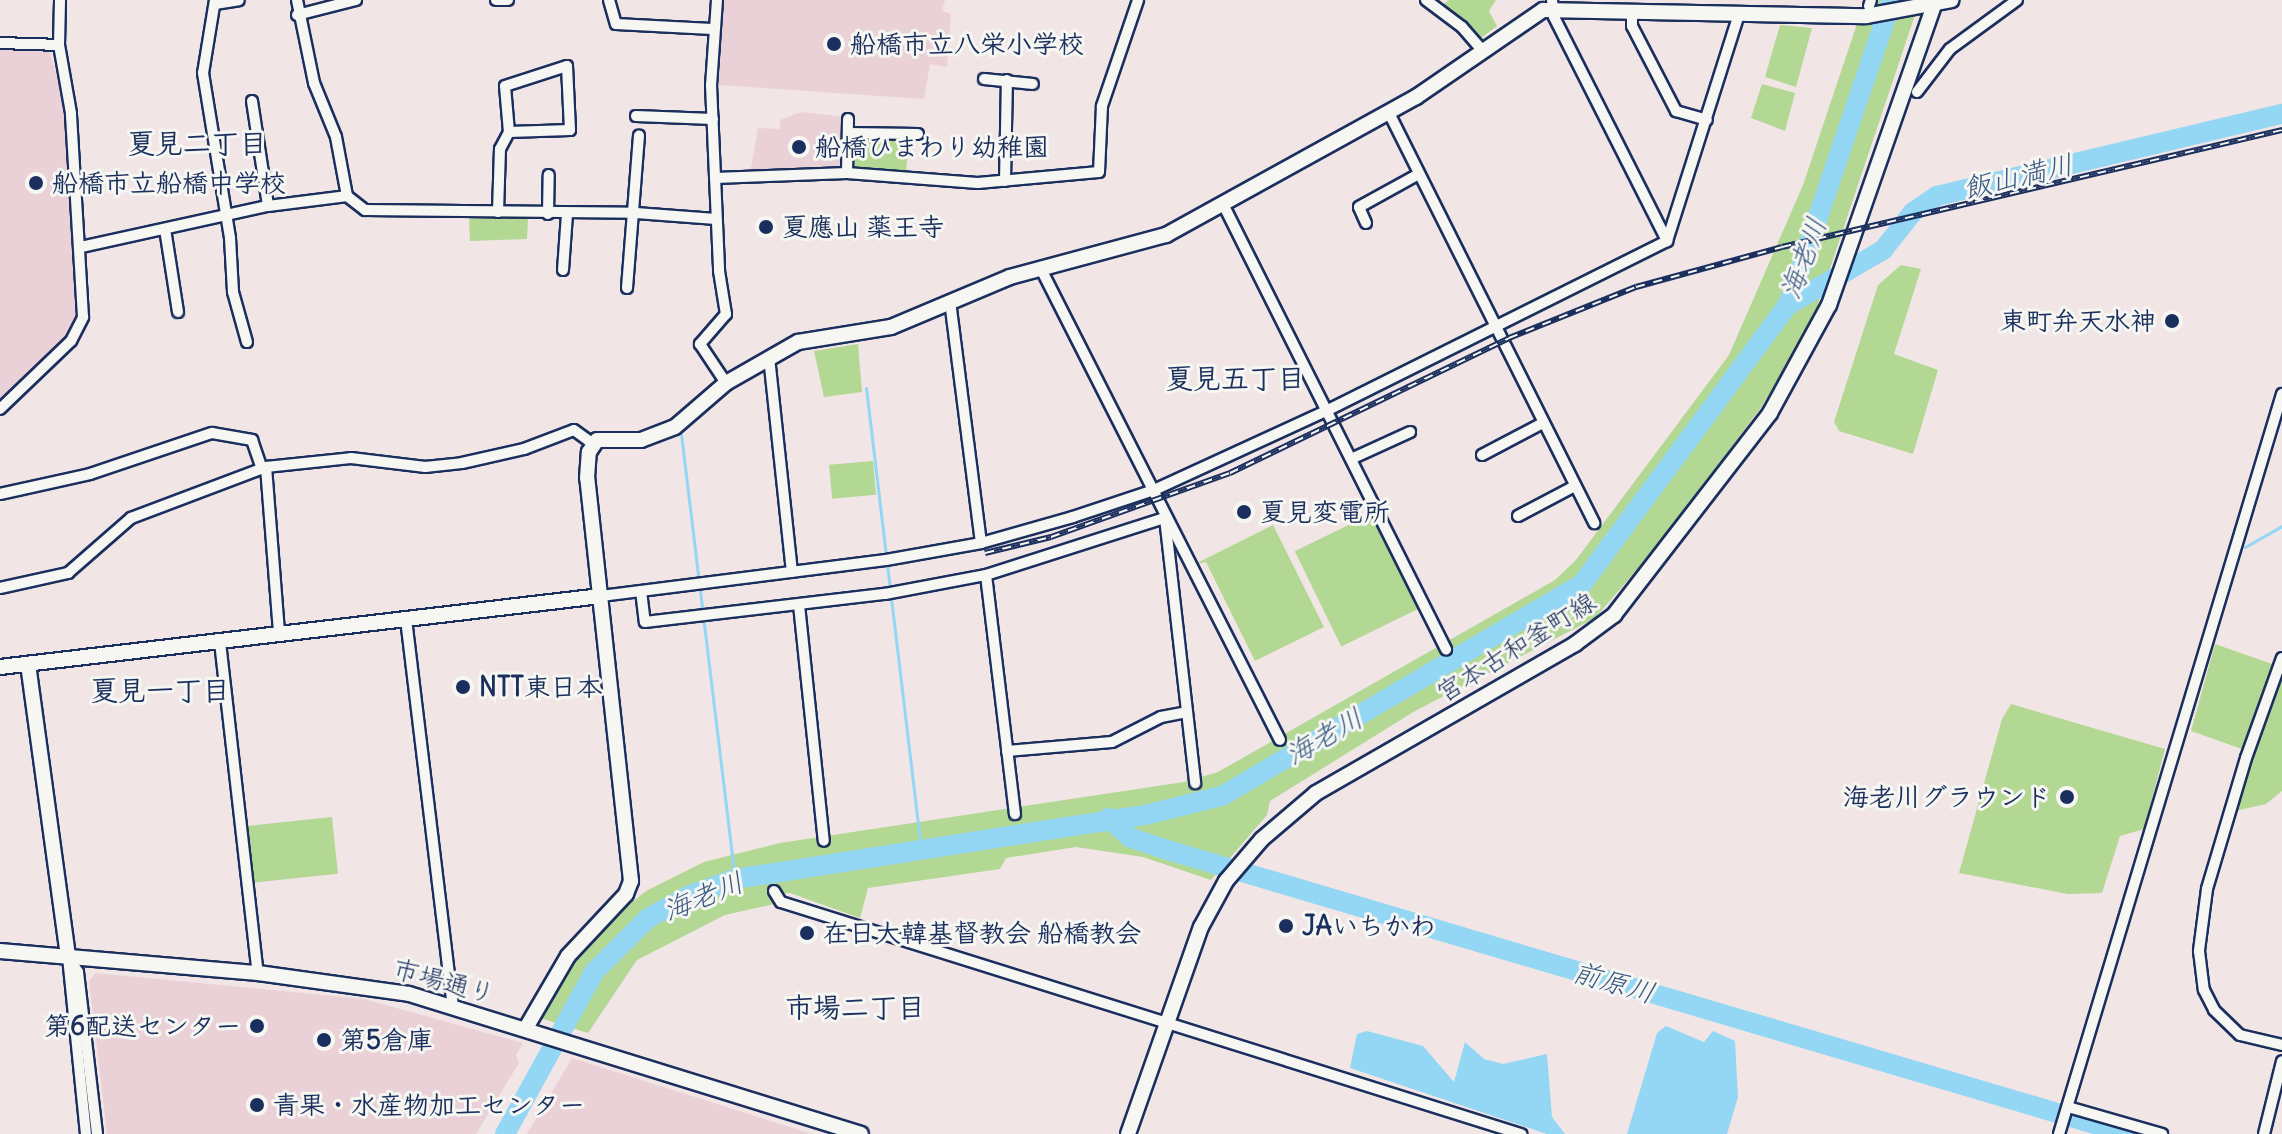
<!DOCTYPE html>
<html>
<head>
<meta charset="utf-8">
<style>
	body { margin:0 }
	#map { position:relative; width:2282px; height:1134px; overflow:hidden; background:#f1e5e6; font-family:Delius,"Klee One",sans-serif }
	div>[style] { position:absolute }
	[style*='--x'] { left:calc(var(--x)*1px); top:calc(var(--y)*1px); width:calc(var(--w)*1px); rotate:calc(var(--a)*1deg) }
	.built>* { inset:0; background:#ead1d7 }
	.green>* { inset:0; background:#b3d894; transform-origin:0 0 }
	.water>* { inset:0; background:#93d7f5 }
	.stream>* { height:3px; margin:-1.5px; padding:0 1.5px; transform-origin:1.5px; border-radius:1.5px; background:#93d7f5 }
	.river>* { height:20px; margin:-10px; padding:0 10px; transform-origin:10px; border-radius:10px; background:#93d7f5 }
	.roads { filter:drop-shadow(2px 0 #1b2f5e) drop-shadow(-2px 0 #1b2f5e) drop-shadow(0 2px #1b2f5e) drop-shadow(0 -2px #1b2f5e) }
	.street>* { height:10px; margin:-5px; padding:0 5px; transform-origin:5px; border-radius:5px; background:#f6f6f2 }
	.secondary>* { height:14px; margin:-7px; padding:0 7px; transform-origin:7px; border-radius:7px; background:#f6f6f2 }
	.rail>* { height:6px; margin-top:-3px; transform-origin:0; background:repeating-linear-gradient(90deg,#f6f6f2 0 9px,#1b2f5e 0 18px); box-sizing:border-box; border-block:2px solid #1b2f5e }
	.dots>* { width:22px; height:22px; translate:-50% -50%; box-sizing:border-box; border:4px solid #f6f6f2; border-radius:50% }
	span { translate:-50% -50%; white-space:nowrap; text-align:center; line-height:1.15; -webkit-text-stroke:6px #f6f6f2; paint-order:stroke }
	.poi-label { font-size:26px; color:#1b2f5e; font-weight:700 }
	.left { translate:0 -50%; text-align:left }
	.right { translate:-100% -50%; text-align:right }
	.street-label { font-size:26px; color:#1b2f5e }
	.neighbourhood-label { font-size:28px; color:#1b2f5e; font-weight:700 }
	.water-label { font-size:28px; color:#395984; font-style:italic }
</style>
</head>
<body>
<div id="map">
	<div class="built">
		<i style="clip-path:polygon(722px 0,945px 0,942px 11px,951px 14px,947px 67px,930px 64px,924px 99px,719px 85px)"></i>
		<i style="clip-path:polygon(0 48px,49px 50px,65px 104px,80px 303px,65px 339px,0 401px)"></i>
		<i style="clip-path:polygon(801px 112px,846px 117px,840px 169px,750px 174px,758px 128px,780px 129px,780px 120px)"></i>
		<i style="clip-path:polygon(96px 973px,364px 999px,523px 1043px,516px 1055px,519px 1063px,476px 1134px,107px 1134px,89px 981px)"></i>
		<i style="clip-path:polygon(572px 1058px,812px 1134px,527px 1134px)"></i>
	</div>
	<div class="green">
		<i style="clip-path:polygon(1449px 0,1496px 0,1489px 11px,1497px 26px,1481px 38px,1441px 6px)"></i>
		<i style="clip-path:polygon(1865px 0,1920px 0,1812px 322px,1762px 406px,1665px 537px,1595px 618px,1415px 711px,1270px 801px,1267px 815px,1211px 880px,1143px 857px,1076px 847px,1006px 858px,1000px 869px,868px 888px,860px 918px,790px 893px,773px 894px,779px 903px,725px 915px,637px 960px,588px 1033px,537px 1017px,565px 969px,600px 928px,646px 891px,704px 862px,780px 843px,1184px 782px,1218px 772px,1555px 580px,1576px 560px,1729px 355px,1803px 185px)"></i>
		<i style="clip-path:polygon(1780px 25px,1812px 28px,1796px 87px,1765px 77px)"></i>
		<i style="clip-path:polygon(1762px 84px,1795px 93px,1785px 131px,1751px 118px)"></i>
		<i style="clip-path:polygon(851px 138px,909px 138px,906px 173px,853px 169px)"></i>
		<i style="clip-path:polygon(469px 216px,528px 218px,527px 239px,470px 241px)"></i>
		<i style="clip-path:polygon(1901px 265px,1921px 269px,1894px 354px,1938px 370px,1913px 454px,1839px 431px,1834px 422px,1878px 285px)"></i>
		<i style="clip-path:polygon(858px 344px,862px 392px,824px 397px,814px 351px)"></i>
		<i style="left:873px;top:461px;width:34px;height:44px;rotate:85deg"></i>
		<i style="left:1373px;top:513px;width:106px;height:87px;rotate:64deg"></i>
		<i style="clip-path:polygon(1273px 525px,1324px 627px,1255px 661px,1206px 562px,1193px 565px)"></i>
		<i style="clip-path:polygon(2215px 644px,2275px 665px,2242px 749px,2191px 731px)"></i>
		<i style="clip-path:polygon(2282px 670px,2282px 791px,2266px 804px,2235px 811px)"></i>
		<i style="clip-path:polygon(2011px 704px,2165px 749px,2144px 829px,2120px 836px,2102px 893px,2068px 894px,1959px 873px,2002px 719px)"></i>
		<i style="left:332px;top:817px;width:57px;height:85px;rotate:84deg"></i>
	</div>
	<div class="water">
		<i style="clip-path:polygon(1666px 1026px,1704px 1042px,1713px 1031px,1735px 1041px,1738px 1097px,1727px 1134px,1627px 1134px,1657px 1033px)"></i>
		<i style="clip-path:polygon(1367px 1031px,1423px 1046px,1454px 1082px,1465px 1042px,1484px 1059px,1503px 1064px,1547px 1054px,1552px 1117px,1565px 1134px,1547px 1134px,1350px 1068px,1357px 1034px)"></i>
	</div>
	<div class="stream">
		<i style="--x:866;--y:388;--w:462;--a:83.2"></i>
		<i style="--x:681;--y:434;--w:448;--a:83.1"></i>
		<i style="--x:2245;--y:547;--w:43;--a:-29.6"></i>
	</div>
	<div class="river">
		<i style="--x:1788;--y:305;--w:110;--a:-30.1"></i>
		<i style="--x:1883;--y:250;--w:48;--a:-51.7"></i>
		<i style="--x:1913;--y:212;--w:29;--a:-34"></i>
		<i style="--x:1937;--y:196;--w:355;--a:-13.4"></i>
		<i style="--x:1108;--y:818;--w:30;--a:41"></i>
		<i style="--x:1131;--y:838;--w:42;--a:18"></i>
		<i style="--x:1171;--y:851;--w:998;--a:16.47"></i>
		<i style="--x:505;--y:1134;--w:185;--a:-61.2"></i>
		<i style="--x:594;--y:972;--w:75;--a:-45"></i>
		<i style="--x:647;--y:919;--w:47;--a:-29.3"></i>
		<i style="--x:688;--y:896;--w:50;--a:-19.9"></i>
		<i style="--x:735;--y:879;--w:415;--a:-8.9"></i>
		<i style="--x:1145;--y:815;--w:79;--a:-13.9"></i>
		<i style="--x:1222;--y:796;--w:418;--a:-30.5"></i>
		<i style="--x:1582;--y:584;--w:347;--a:-53.6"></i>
		<i style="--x:1788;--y:305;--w:322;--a:-71.2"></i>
	</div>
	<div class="roads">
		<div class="street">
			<i style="--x:215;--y:0;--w:74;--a:99.3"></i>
			<i style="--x:203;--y:73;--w:167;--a:80.7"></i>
			<i style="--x:230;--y:238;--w:54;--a:86.8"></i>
			<i style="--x:233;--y:292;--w:52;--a:74.4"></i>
			<i style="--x:297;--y:0;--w:85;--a:78.4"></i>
			<i style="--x:314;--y:83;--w:58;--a:67.8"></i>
			<i style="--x:336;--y:137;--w:60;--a:79.4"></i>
			<i style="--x:347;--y:196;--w:23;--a:38"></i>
			<i style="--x:365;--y:210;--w:271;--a:0.6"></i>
			<i style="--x:636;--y:213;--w:80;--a:4.3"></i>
			<i style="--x:496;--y:0;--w:12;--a:0"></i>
			<i style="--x:609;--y:0;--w:25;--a:74"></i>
			<i style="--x:616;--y:24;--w:96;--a:3"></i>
			<i style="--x:717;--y:0;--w:85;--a:94"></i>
			<i style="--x:711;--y:85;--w:186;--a:87.5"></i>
			<i style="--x:719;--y:271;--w:44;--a:80.8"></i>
			<i style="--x:726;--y:314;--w:40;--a:131"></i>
			<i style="--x:700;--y:344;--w:47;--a:56.3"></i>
			<i style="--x:1426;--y:0;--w:45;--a:36.9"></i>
			<i style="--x:1462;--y:27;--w:30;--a:49"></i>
			<i style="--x:1552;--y:0;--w:17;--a:83"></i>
			<i style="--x:1554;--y:17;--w:251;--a:63.2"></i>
			<i style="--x:215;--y:4;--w:24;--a:-9"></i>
			<i style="--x:1869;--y:6;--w:6;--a:-72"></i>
			<i style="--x:1632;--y:11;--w:15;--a:90"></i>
			<i style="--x:1632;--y:26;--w:96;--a:62.6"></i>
			<i style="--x:1676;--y:111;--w:32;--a:16"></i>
			<i style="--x:297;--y:15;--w:61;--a:-14.3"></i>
			<i style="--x:0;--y:43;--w:59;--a:1.9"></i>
			<i style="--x:984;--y:79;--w:49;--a:5.8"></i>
			<i style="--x:1917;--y:92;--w:54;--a:-52.5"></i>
			<i style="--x:1950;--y:49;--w:83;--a:-36.2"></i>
			<i style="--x:252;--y:101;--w:106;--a:81.3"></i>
			<i style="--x:1388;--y:111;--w:461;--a:63.4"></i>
			<i style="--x:636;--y:116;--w:77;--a:2.2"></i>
			<i style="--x:848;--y:133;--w:70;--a:0.8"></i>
			<i style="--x:847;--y:173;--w:54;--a:-88.9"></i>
			<i style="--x:715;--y:178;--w:132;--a:-2.2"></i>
			<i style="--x:847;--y:173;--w:131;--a:4.4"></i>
			<i style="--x:978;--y:183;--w:121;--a:-5.2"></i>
			<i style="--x:1099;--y:172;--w:66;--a:-87.4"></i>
			<i style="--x:1102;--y:106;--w:112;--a:-71.2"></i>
			<i style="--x:1005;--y:181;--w:101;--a:-88.9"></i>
			<i style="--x:1224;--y:206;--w:496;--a:63.4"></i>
			<i style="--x:498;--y:212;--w:63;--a:-88.2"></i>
			<i style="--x:500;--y:149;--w:19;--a:-62"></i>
			<i style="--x:509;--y:132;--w:46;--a:-95"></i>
			<i style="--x:505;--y:86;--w:65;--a:-17.9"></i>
			<i style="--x:567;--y:66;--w:64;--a:87.3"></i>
			<i style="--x:570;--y:130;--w:61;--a:178.1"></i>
			<i style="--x:548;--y:214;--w:39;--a:-89"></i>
			<i style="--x:1366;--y:223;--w:17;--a:-114"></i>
			<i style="--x:1359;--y:207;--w:68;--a:-28.8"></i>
			<i style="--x:165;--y:229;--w:84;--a:81.1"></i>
			<i style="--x:81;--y:247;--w:191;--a:-12.4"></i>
			<i style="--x:268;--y:206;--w:80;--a:-7.2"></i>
			<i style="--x:1041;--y:269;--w:528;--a:63.1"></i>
			<i style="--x:563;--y:270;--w:56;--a:-85.9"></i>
			<i style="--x:627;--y:288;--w:153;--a:-85.5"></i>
			<i style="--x:950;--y:301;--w:244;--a:82.7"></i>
			<i style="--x:769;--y:357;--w:216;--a:83.9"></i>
			<i style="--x:0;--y:409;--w:98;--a:-43.8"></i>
			<i style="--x:71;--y:341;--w:27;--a:-63"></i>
			<i style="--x:83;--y:317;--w:204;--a:-93.4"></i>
			<i style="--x:71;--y:113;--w:69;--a:-100"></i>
			<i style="--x:59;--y:45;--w:45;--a:-88.7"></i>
			<i style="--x:1482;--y:455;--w:69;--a:-27.7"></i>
			<i style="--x:1351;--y:459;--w:65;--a:-24.6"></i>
			<i style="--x:266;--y:467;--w:168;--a:85.5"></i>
			<i style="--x:0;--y:494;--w:92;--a:-12.5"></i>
			<i style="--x:90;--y:474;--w:129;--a:-18.6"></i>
			<i style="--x:212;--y:433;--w:41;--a:9.9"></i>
			<i style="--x:252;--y:440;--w:31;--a:71"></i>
			<i style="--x:1518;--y:516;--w:64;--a:-27.8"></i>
			<i style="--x:986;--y:575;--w:241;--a:83.1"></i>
			<i style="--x:0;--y:588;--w:70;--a:-12.4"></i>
			<i style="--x:68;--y:573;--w:84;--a:-41.1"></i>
			<i style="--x:131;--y:518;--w:144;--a:-20.7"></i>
			<i style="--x:266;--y:467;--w:85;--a:-6"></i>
			<i style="--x:351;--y:458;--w:75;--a:6.9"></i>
			<i style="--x:425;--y:467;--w:37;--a:-6"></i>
			<i style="--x:462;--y:463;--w:64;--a:-12.7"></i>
			<i style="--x:524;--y:449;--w:53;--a:-20.8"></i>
			<i style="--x:574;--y:430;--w:24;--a:36"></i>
			<i style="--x:641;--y:591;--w:31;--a:83"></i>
			<i style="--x:645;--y:622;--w:242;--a:-6.7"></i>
			<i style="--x:885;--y:594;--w:103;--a:-10.7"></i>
			<i style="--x:986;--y:575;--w:188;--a:-17.7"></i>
			<i style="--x:1165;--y:518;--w:267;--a:83.5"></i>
			<i style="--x:601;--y:596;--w:287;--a:-7.2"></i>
			<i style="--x:886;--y:560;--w:97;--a:-10.1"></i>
			<i style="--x:981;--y:543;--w:96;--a:-15.8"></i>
			<i style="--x:1073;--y:517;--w:85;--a:-18.4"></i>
			<i style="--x:1154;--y:490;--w:189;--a:-24.7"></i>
			<i style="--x:1326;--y:411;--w:381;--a:-26.5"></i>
			<i style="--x:1667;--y:241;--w:238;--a:-72.4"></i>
			<i style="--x:799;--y:605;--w:237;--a:84"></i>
			<i style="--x:406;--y:619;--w:389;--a:83.1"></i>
			<i style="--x:220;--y:642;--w:333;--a:83.5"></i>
			<i style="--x:2282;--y:658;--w:106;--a:109.8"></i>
			<i style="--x:2246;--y:758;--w:137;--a:106.6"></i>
			<i style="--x:2207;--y:889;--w:63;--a:97.4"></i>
			<i style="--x:2199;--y:951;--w:39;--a:83"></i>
			<i style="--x:2204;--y:990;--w:22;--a:63"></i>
			<i style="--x:2214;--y:1010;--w:36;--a:44"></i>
			<i style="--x:2240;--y:1035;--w:43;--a:13.4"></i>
			<i style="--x:1007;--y:751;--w:105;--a:-4.9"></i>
			<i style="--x:1112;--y:742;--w:55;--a:-27"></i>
			<i style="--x:1161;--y:717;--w:26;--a:-11"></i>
			<i style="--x:774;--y:891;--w:13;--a:58"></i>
			<i style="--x:781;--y:902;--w:776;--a:17.41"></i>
			<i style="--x:68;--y:957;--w:18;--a:56"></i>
			<i style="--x:78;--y:972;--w:163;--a:83.3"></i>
			<i style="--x:68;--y:957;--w:178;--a:84.2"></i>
			<i style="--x:2068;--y:1107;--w:98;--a:16"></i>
			<i style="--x:2059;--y:1134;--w:773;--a:-73.23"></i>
			<i style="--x:2264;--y:1134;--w:75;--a:-76.1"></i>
		</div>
		<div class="secondary">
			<i style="--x:28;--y:664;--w:296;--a:82.2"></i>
			<i style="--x:0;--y:667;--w:605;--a:-6.74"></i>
			<i style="--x:0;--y:951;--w:259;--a:4.9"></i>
			<i style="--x:258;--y:973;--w:152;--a:7.9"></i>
			<i style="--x:409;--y:994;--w:473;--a:17.2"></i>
			<i style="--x:526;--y:1028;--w:83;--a:-59.7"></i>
			<i style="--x:568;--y:956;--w:85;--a:-46.9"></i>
			<i style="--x:626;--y:894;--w:14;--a:-69"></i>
			<i style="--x:631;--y:881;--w:405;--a:-96.2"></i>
			<i style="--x:587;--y:478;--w:26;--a:-86"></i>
			<i style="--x:589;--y:452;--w:14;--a:-56"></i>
			<i style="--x:597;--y:440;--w:44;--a:0"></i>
			<i style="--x:641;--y:440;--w:36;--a:-21"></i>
			<i style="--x:675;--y:427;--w:67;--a:-40.8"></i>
			<i style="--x:726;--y:383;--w:83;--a:-29.7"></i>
			<i style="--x:798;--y:342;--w:94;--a:-9.2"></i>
			<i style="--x:891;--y:327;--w:129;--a:-22.8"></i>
			<i style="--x:1010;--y:277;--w:162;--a:-15.1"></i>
			<i style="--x:1166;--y:235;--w:286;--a:-28.9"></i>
			<i style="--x:1416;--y:97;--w:154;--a:-34.4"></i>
			<i style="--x:1543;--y:10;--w:323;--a:1.1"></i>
			<i style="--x:1866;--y:16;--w:87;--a:-10.5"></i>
			<i style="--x:1128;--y:1134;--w:219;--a:-70.6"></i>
			<i style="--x:1201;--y:927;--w:52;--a:-61.5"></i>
			<i style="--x:1226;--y:881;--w:55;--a:-49.4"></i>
			<i style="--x:1262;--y:839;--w:71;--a:-40.4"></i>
			<i style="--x:1316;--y:793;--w:299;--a:-29.9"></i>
			<i style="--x:1575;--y:644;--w:49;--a:-36.6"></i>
			<i style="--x:1614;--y:615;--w:255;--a:-52.3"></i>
			<i style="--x:1770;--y:413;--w:123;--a:-61.4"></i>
			<i style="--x:1829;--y:305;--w:323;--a:-70.7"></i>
		</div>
	</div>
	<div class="rail">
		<i style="--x:985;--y:553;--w:68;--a:-13.6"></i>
		<i style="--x:1051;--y:537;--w:190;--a:-19.7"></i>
		<i style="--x:1230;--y:473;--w:310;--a:-25.8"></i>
		<i style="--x:1509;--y:338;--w:137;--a:-21.9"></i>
		<i style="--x:1636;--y:287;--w:151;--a:-15.3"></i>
		<i style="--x:1782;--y:247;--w:514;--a:-13.17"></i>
	</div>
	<div class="dots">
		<i style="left:834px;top:44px;background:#1b2f5e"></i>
		<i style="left:799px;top:147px;background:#1b2f5e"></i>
		<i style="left:36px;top:183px;background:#1b2f5e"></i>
		<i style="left:766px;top:227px;background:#1b2f5e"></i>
		<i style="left:2172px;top:321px;background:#1b2f5e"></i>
		<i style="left:1244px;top:512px;background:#1b2f5e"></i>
		<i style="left:463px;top:687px;background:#1b2f5e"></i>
		<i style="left:2067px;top:797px;background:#1b2f5e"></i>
		<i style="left:1286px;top:926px;background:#1b2f5e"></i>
		<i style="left:807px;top:933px;background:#1b2f5e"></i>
		<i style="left:257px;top:1026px;background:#1b2f5e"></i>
		<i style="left:324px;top:1040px;background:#1b2f5e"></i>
		<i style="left:257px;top:1105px;background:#1b2f5e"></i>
	</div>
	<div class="poi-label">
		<span class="left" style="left:850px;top:44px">船橋市立八栄小学校</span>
		<span class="left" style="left:815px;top:147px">船橋ひまわり幼稚園</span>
		<span class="left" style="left:52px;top:183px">船橋市立船橋中学校</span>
		<span class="left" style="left:782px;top:227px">夏應山 薬王寺</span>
		<span class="right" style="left:2156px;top:321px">東町弁天水神</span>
		<span class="left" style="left:1260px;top:512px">夏見変電所</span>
		<span class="left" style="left:479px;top:687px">NTT東日本</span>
		<span class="right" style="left:2051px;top:797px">海老川グラウンド</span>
		<span class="left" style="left:1302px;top:926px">JAいちかわ</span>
		<span class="left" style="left:823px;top:933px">在日大韓基督教会 船橋教会</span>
		<span class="right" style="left:241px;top:1026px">第6配送センター</span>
		<span class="left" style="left:340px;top:1040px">第5倉庫</span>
		<span class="left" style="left:273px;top:1105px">青果・水産物加工センター</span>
	</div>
	<div class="street-label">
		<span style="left:1516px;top:647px;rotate:-32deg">宮本古和釜町線</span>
		<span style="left:444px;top:981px;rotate:15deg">市場通り</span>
	</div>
	<div class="neighbourhood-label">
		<span style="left:197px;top:143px">夏見二丁目</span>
		<span style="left:1235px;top:378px">夏見五丁目</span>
		<span style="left:160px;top:690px">夏見一丁目</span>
		<span style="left:855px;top:1007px">市場二丁目</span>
	</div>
	<div class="water-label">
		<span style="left:2018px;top:176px;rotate:-13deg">飯山満川</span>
		<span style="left:1803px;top:258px;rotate:-70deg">海老川</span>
		<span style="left:1324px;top:736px;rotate:-30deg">海老川</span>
		<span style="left:703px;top:896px;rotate:-22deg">海老川</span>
		<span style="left:1614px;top:982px;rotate:16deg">前原川</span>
	</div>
</div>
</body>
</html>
